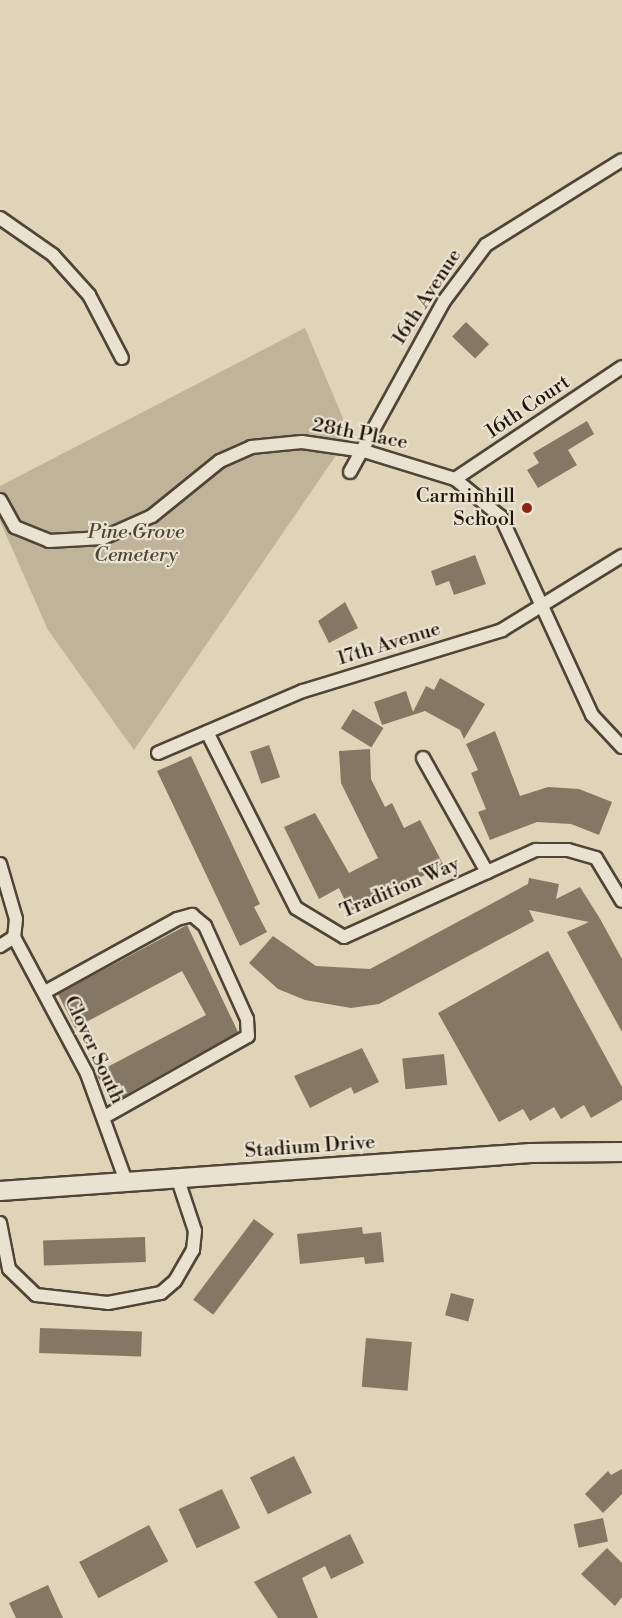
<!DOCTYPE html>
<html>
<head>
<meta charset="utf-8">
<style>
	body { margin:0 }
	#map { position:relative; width:622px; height:1618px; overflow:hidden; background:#dfd3b8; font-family:"Libre Bodoni",serif }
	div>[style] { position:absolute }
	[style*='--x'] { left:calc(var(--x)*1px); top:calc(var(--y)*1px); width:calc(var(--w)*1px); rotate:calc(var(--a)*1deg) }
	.green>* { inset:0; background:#bfb39a }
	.building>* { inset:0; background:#847764; transform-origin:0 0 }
	.roads { filter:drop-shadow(2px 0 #504436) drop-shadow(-2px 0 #504436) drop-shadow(0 2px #504436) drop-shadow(0 -2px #504436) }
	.street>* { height:12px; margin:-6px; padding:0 6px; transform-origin:6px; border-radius:6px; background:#eae2d1 }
	.secondary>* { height:18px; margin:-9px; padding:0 9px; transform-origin:9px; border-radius:9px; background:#eae2d1 }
	.dots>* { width:16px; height:16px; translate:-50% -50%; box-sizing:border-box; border:3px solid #eae2d1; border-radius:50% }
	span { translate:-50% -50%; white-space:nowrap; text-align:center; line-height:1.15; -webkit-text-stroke:4.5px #eae2d1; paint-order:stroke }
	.street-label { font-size:20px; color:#21140a }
	.poi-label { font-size:20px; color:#21140a }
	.right { translate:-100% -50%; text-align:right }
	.park-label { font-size:20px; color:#504435; font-style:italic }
</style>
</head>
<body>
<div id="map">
	<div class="green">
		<i style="clip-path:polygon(305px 328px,350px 435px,134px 750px,48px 630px,0 521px,0 486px)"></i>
	</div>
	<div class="building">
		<i style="left:466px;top:322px;width:32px;height:20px;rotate:44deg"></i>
		<i style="clip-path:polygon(587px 421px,594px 434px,568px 450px,577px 465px,538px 488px,527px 470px,539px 463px,533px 453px)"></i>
		<i style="clip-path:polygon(475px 555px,486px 584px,454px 595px,449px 581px,436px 586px,431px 571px)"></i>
		<i style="clip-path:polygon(345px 602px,358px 628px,329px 643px,318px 621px)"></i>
		<i style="clip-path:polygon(440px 678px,485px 704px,464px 739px,460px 730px,425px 711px,382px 725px,374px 702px,406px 691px,413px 712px,426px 686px,434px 690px)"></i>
		<i style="left:353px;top:709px;width:36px;height:23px;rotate:32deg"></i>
		<i style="clip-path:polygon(495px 731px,520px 796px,548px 787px,579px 789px,612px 802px,599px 835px,571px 824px,537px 822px,490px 840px,478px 812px,486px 809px,471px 773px,478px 770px,466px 744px)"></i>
		<i style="left:269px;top:745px;width:34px;height:20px;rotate:71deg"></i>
		<i style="clip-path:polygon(370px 749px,371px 779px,385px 807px,392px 803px,404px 828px,420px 820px,444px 866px,350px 911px,339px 888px,319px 899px,284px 827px,315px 813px,349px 873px,378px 858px,341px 783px,339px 751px)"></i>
		<i style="clip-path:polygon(191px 756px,260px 904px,254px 907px,267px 932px,240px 946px,157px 771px)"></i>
		<i style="clip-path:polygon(529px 878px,559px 884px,556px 899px,580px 887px,599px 917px,622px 959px,622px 1032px,567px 932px,589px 922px,529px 910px,534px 921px,379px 1004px,351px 1008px,305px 1000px,278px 989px,249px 963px,273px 936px,316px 966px,370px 969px,528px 884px)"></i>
		<i style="clip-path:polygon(187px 925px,238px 1032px,111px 1103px,96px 1073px,206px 1015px,182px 971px,75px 1028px,58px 994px)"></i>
		<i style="clip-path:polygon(548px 951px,622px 1087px,622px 1100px,591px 1118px,584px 1105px,561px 1119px,554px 1107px,530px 1121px,523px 1109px,499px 1122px,438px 1013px)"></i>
		<i style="clip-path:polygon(362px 1048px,379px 1082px,354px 1094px,351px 1087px,310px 1108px,294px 1076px)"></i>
		<i style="left:444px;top:1054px;width:31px;height:42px;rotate:84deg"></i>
		<i style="left:254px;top:1219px;width:25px;height:101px;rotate:37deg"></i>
		<i style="clip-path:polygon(362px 1227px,363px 1234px,381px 1232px,384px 1262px,365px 1264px,364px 1257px,300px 1264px,297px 1234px)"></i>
		<i style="left:145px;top:1237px;width:25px;height:102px;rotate:88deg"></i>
		<i style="left:451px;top:1293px;width:24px;height:23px;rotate:15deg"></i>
		<i style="left:40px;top:1328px;width:102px;height:25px;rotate:2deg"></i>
		<i style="left:366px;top:1338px;width:46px;height:49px;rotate:5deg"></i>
		<i style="left:294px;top:1456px;width:41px;height:49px;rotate:64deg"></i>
		<i style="clip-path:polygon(622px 1469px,622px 1494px,603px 1513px,585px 1494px,608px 1471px,611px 1475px)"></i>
		<i style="left:222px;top:1489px;width:43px;height:48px;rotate:65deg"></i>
		<i style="left:603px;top:1518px;width:24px;height:30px;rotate:78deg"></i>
		<i style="left:149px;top:1525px;width:41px;height:79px;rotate:62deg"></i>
		<i style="clip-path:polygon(350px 1534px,364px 1563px,331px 1579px,325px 1566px,302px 1578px,318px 1618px,278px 1618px,254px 1582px)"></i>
		<i style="clip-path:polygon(607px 1548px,622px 1563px,622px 1597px,615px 1606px,581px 1574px)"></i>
		<i style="clip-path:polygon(48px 1585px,63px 1618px,16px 1618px,9px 1603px)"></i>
	</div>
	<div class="roads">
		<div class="street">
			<i style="--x:0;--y:218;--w:65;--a:34.9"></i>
			<i style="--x:53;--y:255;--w:54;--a:48"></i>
			<i style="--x:89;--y:295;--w:71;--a:62.4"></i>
			<i style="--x:350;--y:472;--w:195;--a:-61.2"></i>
			<i style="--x:444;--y:301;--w:70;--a:-53.1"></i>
			<i style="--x:486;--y:245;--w:160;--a:-32"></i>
			<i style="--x:455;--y:479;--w:201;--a:-33.8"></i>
			<i style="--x:0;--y:500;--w:31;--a:61"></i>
			<i style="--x:15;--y:527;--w:37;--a:22"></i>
			<i style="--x:49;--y:541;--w:54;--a:-3.2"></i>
			<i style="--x:103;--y:538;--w:54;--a:-24.2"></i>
			<i style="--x:152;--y:516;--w:87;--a:-39"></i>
			<i style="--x:220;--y:461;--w:34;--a:-24"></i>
			<i style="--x:251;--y:447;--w:51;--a:-5.6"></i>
			<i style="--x:302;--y:442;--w:63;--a:8.3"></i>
			<i style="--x:364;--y:451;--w:95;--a:17.1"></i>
			<i style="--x:455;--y:479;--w:60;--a:39.6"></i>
			<i style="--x:501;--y:517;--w:218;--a:65.3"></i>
			<i style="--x:592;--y:715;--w:44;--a:46.8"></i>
			<i style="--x:207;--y:732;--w:197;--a:63.2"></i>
			<i style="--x:296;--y:908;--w:56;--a:31.1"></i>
			<i style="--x:344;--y:937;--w:211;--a:-24.4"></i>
			<i style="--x:536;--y:850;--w:32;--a:0"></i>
			<i style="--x:568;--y:850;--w:29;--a:16"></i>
			<i style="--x:596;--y:858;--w:50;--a:58.8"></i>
			<i style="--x:158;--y:753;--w:158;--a:-23.2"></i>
			<i style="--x:303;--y:691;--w:208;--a:-17"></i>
			<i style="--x:502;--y:630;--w:141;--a:-31.7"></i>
			<i style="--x:423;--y:758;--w:131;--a:60.7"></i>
			<i style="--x:0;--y:864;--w:57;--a:73.8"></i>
			<i style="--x:16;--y:919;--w:18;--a:96"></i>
			<i style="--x:14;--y:937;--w:17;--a:147"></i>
			<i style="--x:14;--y:937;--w:155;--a:61.9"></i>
			<i style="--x:87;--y:1074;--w:117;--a:70"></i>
			<i style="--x:45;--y:992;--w:151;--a:-28.9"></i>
			<i style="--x:177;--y:919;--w:16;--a:-15"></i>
			<i style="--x:192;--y:915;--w:17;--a:40"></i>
			<i style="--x:205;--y:926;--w:102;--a:65.7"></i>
			<i style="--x:247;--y:1019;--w:17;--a:87"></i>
			<i style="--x:248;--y:1036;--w:165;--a:150.6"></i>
			<i style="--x:0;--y:1223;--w:47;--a:78.9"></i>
			<i style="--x:9;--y:1269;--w:37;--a:44"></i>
			<i style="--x:36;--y:1295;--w:72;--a:6.3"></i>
			<i style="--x:108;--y:1303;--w:54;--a:-10.7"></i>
			<i style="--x:161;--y:1293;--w:18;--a:-41"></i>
			<i style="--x:175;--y:1281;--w:36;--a:-60"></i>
			<i style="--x:193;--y:1250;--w:19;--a:-84"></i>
			<i style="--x:195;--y:1231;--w:54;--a:-108.4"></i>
		</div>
		<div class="secondary">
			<i style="--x:0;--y:1191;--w:532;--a:-4.09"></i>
			<i style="--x:531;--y:1153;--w:91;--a:-0.6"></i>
		</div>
	</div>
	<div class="dots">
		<i style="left:527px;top:508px;background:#8f2418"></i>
	</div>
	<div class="street-label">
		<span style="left:427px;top:297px;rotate:-57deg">16th Avenue</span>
		<span style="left:528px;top:407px;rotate:-34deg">16th Court</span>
		<span style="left:360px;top:434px;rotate:11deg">28th Place</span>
		<span style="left:389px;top:644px;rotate:-17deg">17th Avenue</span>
		<span style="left:400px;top:888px;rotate:-23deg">Tradition Way</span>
		<span style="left:94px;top:1050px;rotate:65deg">Clover South</span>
		<span style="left:310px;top:1147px;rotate:-4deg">Stadium Drive</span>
	</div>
	<div class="poi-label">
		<span class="right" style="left:515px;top:508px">Carminhill<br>School</span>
	</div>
	<div class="park-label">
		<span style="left:136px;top:544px">Pine Grove<br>Cemetery</span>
	</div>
</div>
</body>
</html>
